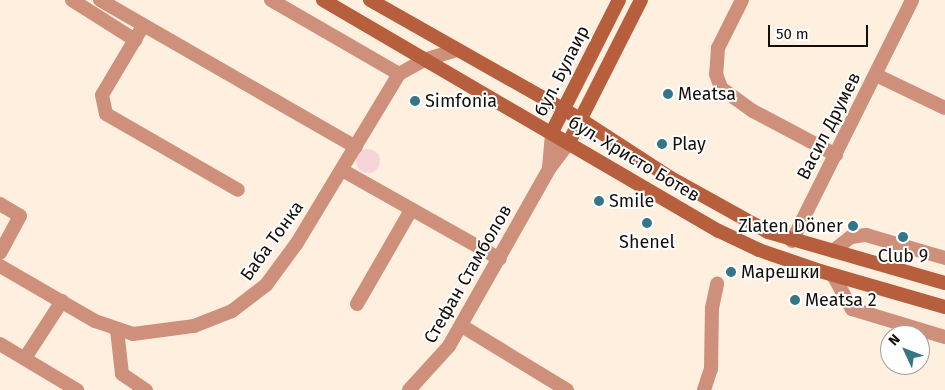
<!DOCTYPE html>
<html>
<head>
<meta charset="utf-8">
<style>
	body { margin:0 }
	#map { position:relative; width:945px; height:390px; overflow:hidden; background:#ffefdf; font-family:"Fira Sans",sans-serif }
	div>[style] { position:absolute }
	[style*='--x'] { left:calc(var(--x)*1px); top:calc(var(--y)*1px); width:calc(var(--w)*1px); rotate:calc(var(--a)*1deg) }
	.green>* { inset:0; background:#f7d4d8 }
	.round { border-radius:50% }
	.minor>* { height:14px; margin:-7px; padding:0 7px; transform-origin:7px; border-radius:7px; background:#ce907a }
	.secondary>* { height:14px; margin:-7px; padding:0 7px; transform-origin:7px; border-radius:7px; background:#b75e3d }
	.dots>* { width:14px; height:14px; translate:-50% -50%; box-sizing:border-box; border:2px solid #fff; border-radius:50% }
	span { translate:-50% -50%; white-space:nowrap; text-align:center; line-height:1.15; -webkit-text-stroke:4px #fff; paint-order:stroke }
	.street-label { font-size:18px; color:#130e09 }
	.poi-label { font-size:18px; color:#130e09 }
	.left { translate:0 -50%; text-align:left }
	.right { translate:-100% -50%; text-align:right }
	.north { position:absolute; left:880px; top:325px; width:50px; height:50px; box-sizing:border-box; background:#fff; border:1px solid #a19f9d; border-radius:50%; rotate:313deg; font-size:14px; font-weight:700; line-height:20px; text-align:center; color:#130e09 }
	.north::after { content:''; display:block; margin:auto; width:18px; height:22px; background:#337687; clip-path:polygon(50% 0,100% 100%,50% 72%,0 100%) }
	.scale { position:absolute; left:768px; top:25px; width:100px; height:22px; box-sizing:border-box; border:2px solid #130e09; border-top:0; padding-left:6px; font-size:15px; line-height:18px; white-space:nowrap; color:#130e09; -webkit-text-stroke:4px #fff; paint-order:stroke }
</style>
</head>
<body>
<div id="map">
	<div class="green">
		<i class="round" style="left:356px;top:149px;width:24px;height:24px"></i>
	</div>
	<div class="minor">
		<i style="--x:72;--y:0;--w:75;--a:32.4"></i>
		<i style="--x:100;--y:0;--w:295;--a:29.9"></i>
		<i style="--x:271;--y:0;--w:148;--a:30"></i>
		<i style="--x:742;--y:0;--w:54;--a:116.6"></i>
		<i style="--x:718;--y:48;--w:26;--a:94"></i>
		<i style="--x:716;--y:74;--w:15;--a:70"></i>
		<i style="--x:721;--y:88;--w:39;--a:36"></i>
		<i style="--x:753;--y:111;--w:94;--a:27.9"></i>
		<i style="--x:143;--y:26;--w:80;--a:120.7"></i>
		<i style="--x:102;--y:95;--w:19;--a:78"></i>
		<i style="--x:106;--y:114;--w:152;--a:29.9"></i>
		<i style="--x:876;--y:75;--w:76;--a:25.6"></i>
		<i style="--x:549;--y:168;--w:36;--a:-85"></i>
		<i style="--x:342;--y:170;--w:181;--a:29.4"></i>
		<i style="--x:0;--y:204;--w:23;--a:31"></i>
		<i style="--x:20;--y:216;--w:42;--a:118.4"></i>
		<i style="--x:792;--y:241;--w:269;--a:-63.5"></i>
		<i style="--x:833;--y:251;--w:23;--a:-38"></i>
		<i style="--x:851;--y:237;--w:15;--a:-8"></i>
		<i style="--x:866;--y:235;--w:82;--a:16.2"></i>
		<i style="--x:0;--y:266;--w:110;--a:30.1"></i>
		<i style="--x:95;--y:321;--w:40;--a:18.9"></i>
		<i style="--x:133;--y:334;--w:62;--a:-7.5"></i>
		<i style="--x:194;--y:326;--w:41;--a:-21.5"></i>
		<i style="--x:232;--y:311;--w:43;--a:-37.4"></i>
		<i style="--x:266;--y:285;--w:52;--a:-53.6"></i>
		<i style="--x:297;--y:243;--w:197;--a:-58.9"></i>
		<i style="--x:399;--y:74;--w:29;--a:-29"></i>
		<i style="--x:424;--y:60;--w:34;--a:-17"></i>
		<i style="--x:833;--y:275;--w:39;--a:61"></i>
		<i style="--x:852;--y:309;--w:97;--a:16.8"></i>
		<i style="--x:357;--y:304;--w:108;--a:-60.1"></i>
		<i style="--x:462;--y:326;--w:123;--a:31.4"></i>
		<i style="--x:117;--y:330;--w:44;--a:83.5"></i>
		<i style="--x:122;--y:374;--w:29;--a:34"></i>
		<i style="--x:0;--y:344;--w:90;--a:30.9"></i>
		<i style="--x:25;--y:358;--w:68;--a:-57"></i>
		<i style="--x:409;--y:390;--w:59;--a:-47.7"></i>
		<i style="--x:449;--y:346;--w:203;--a:-60.5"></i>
		<i style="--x:549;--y:169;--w:34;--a:-53"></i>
		<i style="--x:704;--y:390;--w:22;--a:-72"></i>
		<i style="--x:711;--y:369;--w:61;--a:-89.1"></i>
		<i style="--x:712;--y:308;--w:25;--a:-78"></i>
	</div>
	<div class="secondary">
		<i style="--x:323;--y:0;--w:458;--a:30.3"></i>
		<i style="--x:719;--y:231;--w:44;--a:25.4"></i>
		<i style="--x:759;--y:250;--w:65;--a:19"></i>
		<i style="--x:820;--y:271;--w:130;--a:16.1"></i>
		<i style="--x:370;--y:0;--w:241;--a:29.5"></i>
		<i style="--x:580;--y:119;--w:108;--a:33"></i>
		<i style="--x:671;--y:178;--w:111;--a:29.1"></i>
		<i style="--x:768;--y:232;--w:184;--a:16.1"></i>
		<i style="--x:552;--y:132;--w:148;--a:-63.1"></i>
		<i style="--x:569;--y:142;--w:159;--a:-63.1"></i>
	</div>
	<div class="dots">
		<i style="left:668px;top:94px;background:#337687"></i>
		<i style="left:415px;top:101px;background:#337687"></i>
		<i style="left:662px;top:144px;background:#337687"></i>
		<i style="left:599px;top:201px;background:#337687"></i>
		<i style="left:647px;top:223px;background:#337687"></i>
		<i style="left:853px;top:226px;background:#337687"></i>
		<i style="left:903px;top:237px;background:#337687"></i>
		<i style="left:731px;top:272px;background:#337687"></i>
		<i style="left:795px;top:300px;background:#337687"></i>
	</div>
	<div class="street-label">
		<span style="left:562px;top:71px;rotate:-63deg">бул. Булаир</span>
		<span style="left:829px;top:126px;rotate:-63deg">Васил Друмев</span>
		<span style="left:634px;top:159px;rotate:31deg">бул. Христо Ботев</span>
		<span style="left:272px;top:241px;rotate:-54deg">Баба Тонка</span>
		<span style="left:468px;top:274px;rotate:-60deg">Стефан Стамболов</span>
	</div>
	<div class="poi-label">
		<span class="left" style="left:678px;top:94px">Meatsa</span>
		<span class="left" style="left:425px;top:101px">Simfonia</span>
		<span class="left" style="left:672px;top:144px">Play</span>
		<span class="left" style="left:609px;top:201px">Smile</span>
		<span class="right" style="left:843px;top:226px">Zlaten Döner</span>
		<span style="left:647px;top:242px">Shenel</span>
		<span style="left:903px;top:256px">Club 9</span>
		<span class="left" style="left:741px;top:272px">Марешки</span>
		<span class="left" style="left:805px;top:300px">Meatsa 2</span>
	</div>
	<div class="north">N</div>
	<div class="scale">50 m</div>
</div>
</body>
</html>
